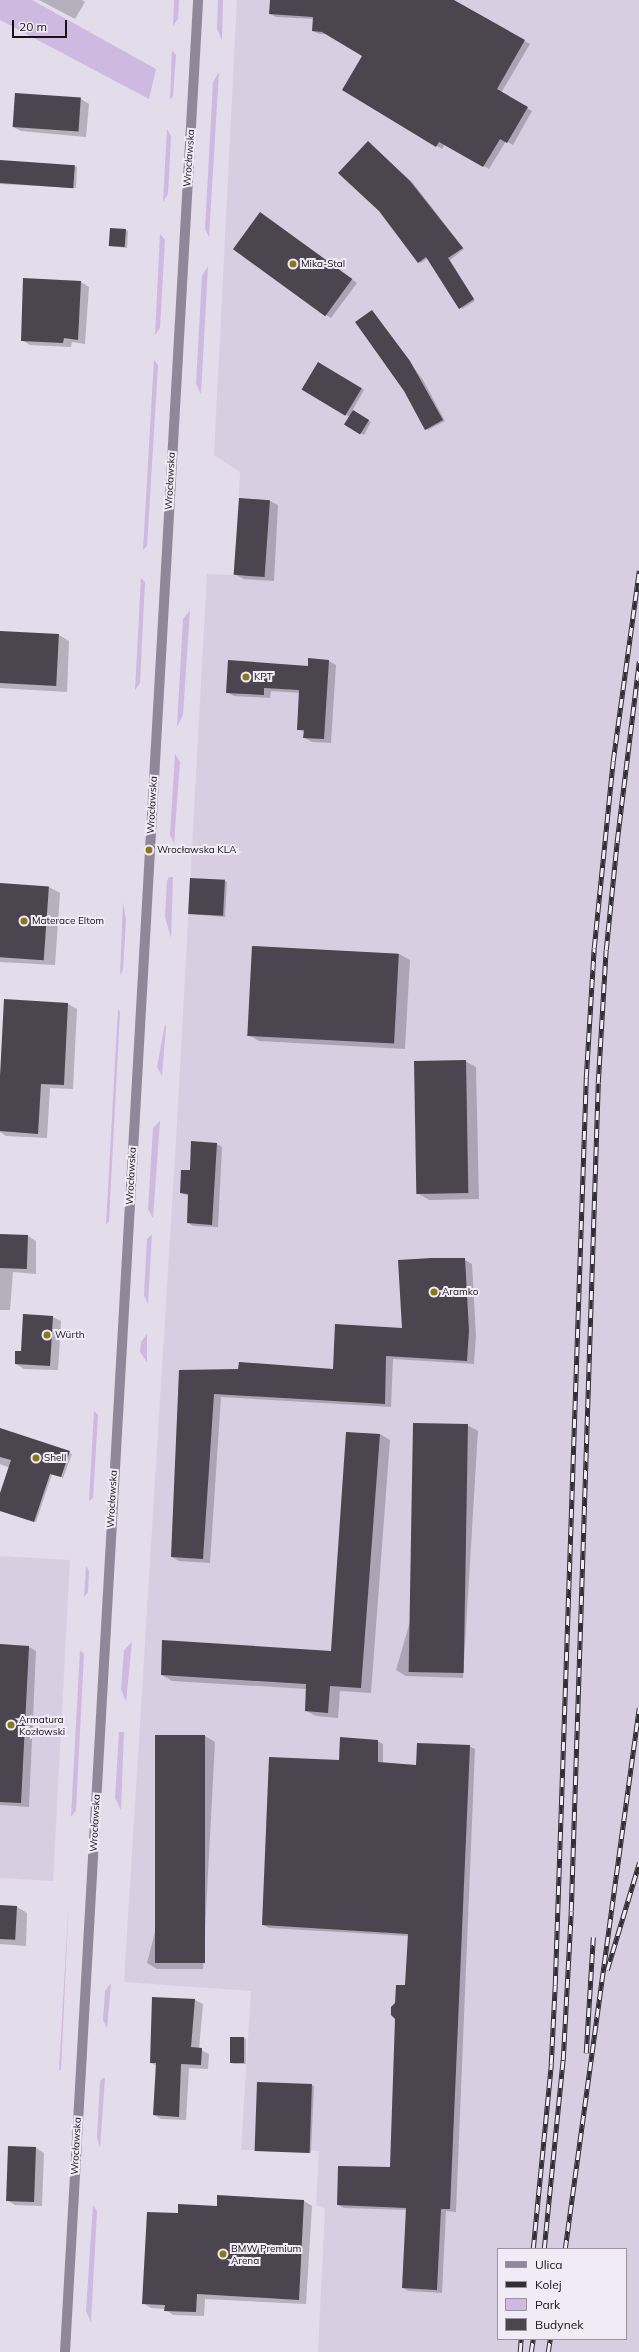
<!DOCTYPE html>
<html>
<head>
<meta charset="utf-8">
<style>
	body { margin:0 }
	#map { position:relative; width:639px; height:2352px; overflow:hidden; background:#e3dcea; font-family:Mulish,sans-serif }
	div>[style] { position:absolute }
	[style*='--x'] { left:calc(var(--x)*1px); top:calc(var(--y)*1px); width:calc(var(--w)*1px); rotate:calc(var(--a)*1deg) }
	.built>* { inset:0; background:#d8cee2 }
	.green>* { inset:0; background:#ceb9e1 }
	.shadow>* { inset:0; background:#0003 }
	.building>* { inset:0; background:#4b4550; transform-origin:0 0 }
	.tertiary>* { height:10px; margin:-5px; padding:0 5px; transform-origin:5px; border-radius:5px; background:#91879a }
	.rail>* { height:4.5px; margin-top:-2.25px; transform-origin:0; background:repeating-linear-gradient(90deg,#f1eaf7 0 9px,#312e34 0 18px); box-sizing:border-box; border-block:1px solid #312e34 }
	.dots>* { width:11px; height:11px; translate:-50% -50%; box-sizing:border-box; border:2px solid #f1eaf7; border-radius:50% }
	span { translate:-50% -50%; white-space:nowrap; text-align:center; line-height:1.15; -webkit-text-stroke:4px #f1eaf7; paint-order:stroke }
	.street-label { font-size:10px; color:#151318 }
	.poi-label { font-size:10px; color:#151318 }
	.left { translate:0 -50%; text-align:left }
	.legend { position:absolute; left:497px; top:2248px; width:130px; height:92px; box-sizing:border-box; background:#f1eaf7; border:1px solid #99949e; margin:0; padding:5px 7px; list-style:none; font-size:12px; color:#151318 }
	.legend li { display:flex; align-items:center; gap:8px; height:20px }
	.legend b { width:20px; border:1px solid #99949e }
	.scale { position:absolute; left:12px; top:20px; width:55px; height:18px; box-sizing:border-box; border:2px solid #151318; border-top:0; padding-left:5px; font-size:12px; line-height:14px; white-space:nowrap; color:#151318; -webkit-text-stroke:3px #f1eaf7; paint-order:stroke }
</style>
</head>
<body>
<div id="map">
	<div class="built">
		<i style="clip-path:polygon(evenodd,237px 0,639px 0,639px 2352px,318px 2352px,325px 2209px,316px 2205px,319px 2151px,241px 2150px,251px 1991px,124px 1982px,176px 1141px,207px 574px,235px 575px,240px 472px,214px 455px,237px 0,498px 2249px,626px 2249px,626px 2339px,498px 2339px,498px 2249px)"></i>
		<i style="clip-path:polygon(0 1556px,70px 1560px,53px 1881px,0 1878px)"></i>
	</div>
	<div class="green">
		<i style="clip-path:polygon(0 0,32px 0,156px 69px,149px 99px,0 20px)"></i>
		<i style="clip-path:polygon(174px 0,179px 0,178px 19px,173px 26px)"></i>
		<i style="clip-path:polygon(218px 0,223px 0,222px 40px,217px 29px)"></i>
		<i style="clip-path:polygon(172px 50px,176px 55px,173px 96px,170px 100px)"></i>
		<i style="clip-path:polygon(219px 72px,209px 237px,205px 229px,213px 82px)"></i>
		<i style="clip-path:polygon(167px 129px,171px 136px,168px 194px,163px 202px)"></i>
		<i style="clip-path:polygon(160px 234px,165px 240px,160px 328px,155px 335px)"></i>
		<i style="clip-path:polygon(208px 266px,201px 394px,196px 384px,202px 276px)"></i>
		<i style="clip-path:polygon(154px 359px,158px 366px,147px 546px,143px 550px)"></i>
		<i style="clip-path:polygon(141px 578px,145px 582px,140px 683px,135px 690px)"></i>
		<i style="clip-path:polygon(190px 610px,183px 715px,177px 727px,183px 619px)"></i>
		<i style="clip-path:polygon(175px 754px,180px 762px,174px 843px,170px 835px)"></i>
		<i style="clip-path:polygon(169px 877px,173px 877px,171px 938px,165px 917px,167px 881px)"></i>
		<i style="clip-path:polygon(123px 902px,126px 920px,123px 970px,120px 975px)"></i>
		<i style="clip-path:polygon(118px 1009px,120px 1012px,109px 1221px,106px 1224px)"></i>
		<i style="clip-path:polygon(165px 1024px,166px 1026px,162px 1076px,157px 1067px)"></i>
		<i style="clip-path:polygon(160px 1121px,153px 1218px,148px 1209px,153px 1128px)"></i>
		<i style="clip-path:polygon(152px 1234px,148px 1304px,144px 1295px,147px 1239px)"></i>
		<i style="clip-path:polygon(147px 1334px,147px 1362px,140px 1352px,141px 1342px)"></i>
		<i style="clip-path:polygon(94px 1411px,98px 1415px,93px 1498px,89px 1501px)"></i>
		<i style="clip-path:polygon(86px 1566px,89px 1571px,88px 1592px,84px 1597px)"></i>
		<i style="clip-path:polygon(132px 1642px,126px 1702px,121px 1689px,124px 1650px)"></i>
		<i style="clip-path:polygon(80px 1650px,84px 1654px,76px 1810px,71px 1817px)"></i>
		<i style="clip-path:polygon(119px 1732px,124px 1732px,121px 1810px,115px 1798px)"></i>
		<i style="clip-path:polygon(69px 1899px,61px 2069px,59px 2071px)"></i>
		<i style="clip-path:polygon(111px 1983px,107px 2028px,103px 2020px,105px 1991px)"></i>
		<i style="clip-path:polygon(103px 2078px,105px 2078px,100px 2148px,97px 2138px,100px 2081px)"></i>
		<i style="clip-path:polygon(93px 2205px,97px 2211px,91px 2322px,86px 2311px)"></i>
	</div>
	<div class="shadow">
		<i style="clip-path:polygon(39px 0,82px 0,85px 2px,75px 19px)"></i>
		<i style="clip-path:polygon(271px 0,452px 0,530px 44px,501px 93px,532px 111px,513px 145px,506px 141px,489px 169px,445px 144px,442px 149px,343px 90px,364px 56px,328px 34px,319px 34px,313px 31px,314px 19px,276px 17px,270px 14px)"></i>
		<i style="clip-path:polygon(81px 99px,89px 104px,86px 137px,21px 131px,13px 127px)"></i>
		<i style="clip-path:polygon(370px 144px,413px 183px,464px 249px,450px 260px,475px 301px,462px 309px,428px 258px,421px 263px,419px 262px)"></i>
		<i style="clip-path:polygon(0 161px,75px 166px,77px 167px,76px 188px,0 184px)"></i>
		<i style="clip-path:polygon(265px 216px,357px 283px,331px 318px,326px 315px)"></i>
		<i style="clip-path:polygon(126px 230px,128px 231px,127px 248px,110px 246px)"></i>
		<i style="clip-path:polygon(81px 282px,89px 287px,85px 344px,72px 342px,71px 347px,30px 345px,22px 340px)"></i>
		<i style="clip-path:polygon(372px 311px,423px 380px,445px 421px,428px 430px,426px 429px)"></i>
		<i style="clip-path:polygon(318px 363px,364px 390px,352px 411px,371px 422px,364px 435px,346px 425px,350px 417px,303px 389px)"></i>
		<i style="clip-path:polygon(240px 499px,270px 501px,278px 505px,274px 581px,244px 579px,236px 575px)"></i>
		<i style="clip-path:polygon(0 632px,59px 635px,69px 641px,67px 692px,0 688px)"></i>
		<i style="clip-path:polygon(329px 661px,336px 665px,331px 743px,312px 742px,305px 738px,305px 733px,298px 729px,300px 693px,271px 691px,270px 698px,234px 696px,227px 692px)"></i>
		<i style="clip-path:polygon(225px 881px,227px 882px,225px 917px,189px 914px)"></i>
		<i style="clip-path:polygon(0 884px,49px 887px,60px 893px,55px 965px,0 962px)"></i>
		<i style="clip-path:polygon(253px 947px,399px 954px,410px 960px,405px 1049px,259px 1041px,248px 1035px)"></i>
		<i style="clip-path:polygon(5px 1000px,68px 1004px,77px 1009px,73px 1089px,50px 1088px,47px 1138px,6px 1136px,0 1132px,0 1085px)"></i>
		<i style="clip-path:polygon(465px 1061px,476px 1067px,479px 1199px,429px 1200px,419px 1194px)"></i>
		<i style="clip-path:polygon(217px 1144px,222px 1147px,218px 1227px,193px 1226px,188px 1223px,189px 1196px,181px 1193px,191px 1171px)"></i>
		<i style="clip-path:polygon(0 1235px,28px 1236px,36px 1241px,36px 1274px,13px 1272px,10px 1310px,0 1310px)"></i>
		<i style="clip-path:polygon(465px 1260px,472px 1264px,476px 1336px,474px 1364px,393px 1359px,391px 1407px,221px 1397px,210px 1563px,179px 1561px,172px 1557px,180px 1371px,334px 1370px,403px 1329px)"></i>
		<i style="clip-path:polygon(53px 1317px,61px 1321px,58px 1370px,24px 1369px,16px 1364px,22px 1352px)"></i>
		<i style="clip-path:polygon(467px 1425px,478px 1431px,463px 1678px,406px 1676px,396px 1670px)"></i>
		<i style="clip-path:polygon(0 1431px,72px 1454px,63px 1478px,52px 1474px,36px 1522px,0 1510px,0 1497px,10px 1468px,0 1464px)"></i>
		<i style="clip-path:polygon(347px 1433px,380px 1434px,390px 1440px,371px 1693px,340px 1691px,338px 1718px,316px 1716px,306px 1711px,307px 1689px,172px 1681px,162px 1675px,332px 1652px)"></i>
		<i style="clip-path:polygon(0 1645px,29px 1647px,36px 1651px,29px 1807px,0 1805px)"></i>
		<i style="clip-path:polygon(205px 1736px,215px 1742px,203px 1969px,157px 1969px,147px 1963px)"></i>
		<i style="clip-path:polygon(377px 1741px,383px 1744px,383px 1763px,417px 1766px,469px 1746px,475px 1749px,456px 2212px,446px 2211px,442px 2293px,409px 2291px,403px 2288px,407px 2210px,344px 2208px,338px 2205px,391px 2168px,409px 1936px,269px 1928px,263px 1925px,340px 1761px)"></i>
		<i style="clip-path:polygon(0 1906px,17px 1907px,27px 1913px,26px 1946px,0 1944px)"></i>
		<i style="clip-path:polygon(153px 1998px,195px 2000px,203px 2004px,199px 2049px,209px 2054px,208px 2069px,189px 2068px,186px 2120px,161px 2119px,154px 2115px,157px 2066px,151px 2063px)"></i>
		<i style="clip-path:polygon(244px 2038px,246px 2039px,246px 2064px,233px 2064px,231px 2062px)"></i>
		<i style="clip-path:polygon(311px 2085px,314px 2086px,311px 2153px,256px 2150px)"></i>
		<i style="clip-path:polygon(36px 2148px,44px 2153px,42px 2206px,15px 2205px,7px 2200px)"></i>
		<i style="clip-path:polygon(304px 2201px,312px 2206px,306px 2304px,205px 2299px,204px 2316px,173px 2315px,165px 2309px,151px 2308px,143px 2303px,179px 2214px,218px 2207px)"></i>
	</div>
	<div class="building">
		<i style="clip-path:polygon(270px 0,454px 0,525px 40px,497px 89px,528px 107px,507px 143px,500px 139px,483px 167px,439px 142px,436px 147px,342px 90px,362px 56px,322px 32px,312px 31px,313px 17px,269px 14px)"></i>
		<i style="left:15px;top:93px;width:66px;height:34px;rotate:4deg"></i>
		<i style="clip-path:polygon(368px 141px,410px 181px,463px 248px,448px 258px,474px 299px,459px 309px,426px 257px,418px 263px,379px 211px,338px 173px)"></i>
		<i style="left:0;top:160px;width:75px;height:23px;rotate:4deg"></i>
		<i style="left:260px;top:212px;width:114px;height:46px;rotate:36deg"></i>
		<i style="left:110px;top:228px;width:16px;height:18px;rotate:4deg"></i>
		<i style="clip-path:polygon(23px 278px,81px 281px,78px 340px,64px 338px,63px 343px,21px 341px)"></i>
		<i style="clip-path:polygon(372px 310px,410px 361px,443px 420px,425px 430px,404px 391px,355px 322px)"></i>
		<i style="left:318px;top:362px;width:51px;height:32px;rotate:31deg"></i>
		<i style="left:353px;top:410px;width:19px;height:17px;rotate:32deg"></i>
		<i style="left:239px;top:498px;width:31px;height:77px;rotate:4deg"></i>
		<i style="left:0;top:631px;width:59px;height:52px;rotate:3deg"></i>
		<i style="clip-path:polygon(308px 658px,329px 660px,324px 739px,303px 738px,304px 730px,297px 730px,299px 690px,264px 688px,264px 695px,226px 693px,228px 660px,308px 666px)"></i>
		<i style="left:190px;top:878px;width:35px;height:36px;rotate:3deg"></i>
		<i style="left:0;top:883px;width:49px;height:74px;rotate:4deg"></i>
		<i style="left:252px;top:946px;width:147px;height:90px;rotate:3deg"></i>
		<i style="clip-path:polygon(4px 999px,68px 1003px,64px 1085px,41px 1084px,38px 1134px,0 1131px,0 1076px)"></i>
		<i style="left:466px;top:1060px;width:133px;height:52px;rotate:89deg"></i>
		<i style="clip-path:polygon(191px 1141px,217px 1143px,212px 1225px,187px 1223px,188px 1194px,180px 1193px,181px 1170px,190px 1170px)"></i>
		<i style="left:0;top:1234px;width:28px;height:34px;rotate:2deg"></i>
		<i style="clip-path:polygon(432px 1258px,465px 1258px,469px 1331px,467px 1361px,386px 1356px,385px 1404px,214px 1394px,203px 1559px,171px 1557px,179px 1370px,238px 1369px,239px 1362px,333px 1369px,335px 1324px,402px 1328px,398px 1260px)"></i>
		<i style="clip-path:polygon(23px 1314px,53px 1316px,50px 1366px,15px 1364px,15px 1351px,21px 1351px)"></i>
		<i style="left:413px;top:1423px;width:55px;height:249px;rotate:1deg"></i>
		<i style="clip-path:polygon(0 1428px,70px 1451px,61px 1477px,50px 1474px,34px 1522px,0 1511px,0 1493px,11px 1460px,0 1457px)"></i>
		<i style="clip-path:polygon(346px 1432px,380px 1434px,361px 1688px,330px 1686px,328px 1713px,305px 1711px,306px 1684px,161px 1675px,162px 1640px,331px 1651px)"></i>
		<i style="clip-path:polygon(0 1644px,29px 1646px,21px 1803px,0 1802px)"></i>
		<i style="left:155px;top:1735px;width:50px;height:228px"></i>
		<i style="clip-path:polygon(340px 1737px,378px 1740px,378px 1762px,416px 1765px,417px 1743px,470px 1745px,450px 2209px,441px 2209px,437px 2290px,402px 2288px,406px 2208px,337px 2205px,338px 2166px,390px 2167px,395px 2019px,391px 2015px,391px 2007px,395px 2003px,396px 1985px,405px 1985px,408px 1934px,262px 1925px,269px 1757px,339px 1760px)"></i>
		<i style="left:0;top:1905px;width:17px;height:34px;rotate:3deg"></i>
		<i style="clip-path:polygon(152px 1997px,195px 1999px,191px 2047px,202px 2048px,201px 2065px,181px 2064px,179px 2117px,153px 2115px,156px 2063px,150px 2063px)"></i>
		<i style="left:230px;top:2037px;width:14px;height:26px"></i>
		<i style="left:257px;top:2082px;width:55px;height:69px;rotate:2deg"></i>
		<i style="left:8px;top:2146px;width:28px;height:55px;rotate:2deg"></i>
		<i style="clip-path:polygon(217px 2195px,304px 2200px,299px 2300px,197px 2294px,196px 2312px,164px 2311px,165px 2305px,142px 2304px,147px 2212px,178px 2213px,178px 2204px,217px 2206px)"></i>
	</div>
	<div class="tertiary">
		<i style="--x:65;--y:2352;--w:2356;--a:-86.76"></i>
	</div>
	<div class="rail">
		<i style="--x:607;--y:1970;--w:112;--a:-73.3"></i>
		<i style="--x:586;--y:2053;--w:116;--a:-86.5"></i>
		<i style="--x:533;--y:2249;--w:186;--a:-84.4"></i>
		<i style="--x:551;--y:2064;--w:79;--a:-87.1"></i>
		<i style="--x:555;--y:1985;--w:908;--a:-88.04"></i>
		<i style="--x:586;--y:1078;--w:130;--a:-86.5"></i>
		<i style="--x:594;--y:948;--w:188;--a:-84.2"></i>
		<i style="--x:613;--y:761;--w:192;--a:-82.2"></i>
		<i style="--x:544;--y:2249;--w:190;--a:-84.3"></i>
		<i style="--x:563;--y:2060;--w:149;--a:-86.9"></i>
		<i style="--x:571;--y:1911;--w:828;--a:-88.13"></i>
		<i style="--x:598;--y:1083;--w:133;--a:-86.6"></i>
		<i style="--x:606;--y:950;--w:110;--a:-84.2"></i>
		<i style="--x:617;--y:841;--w:181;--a:-83"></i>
		<i style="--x:565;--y:2249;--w:546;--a:-82.21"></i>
		<i style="--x:520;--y:2352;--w:13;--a:-86"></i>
		<i style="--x:531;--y:2352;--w:13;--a:-81"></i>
		<i style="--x:548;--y:2352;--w:13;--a:-81"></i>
	</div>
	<div class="dots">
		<i style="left:293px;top:264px;background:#87781c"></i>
		<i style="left:246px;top:677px;background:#87781c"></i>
		<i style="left:149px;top:850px;background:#87781c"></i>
		<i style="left:24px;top:921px;background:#87781c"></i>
		<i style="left:434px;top:1292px;background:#87781c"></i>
		<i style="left:47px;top:1335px;background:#87781c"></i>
		<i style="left:36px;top:1458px;background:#87781c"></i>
		<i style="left:11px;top:1725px;background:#87781c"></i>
		<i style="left:223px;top:2254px;background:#87781c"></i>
	</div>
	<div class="street-label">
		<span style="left:189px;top:158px;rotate:-86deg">Wrocławska</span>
		<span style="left:170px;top:481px;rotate:-87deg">Wrocławska</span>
		<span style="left:152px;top:805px;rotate:-87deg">Wrocławska</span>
		<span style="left:131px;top:1176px;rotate:-87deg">Wrocławska</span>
		<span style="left:112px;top:1499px;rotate:-87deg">Wrocławska</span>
		<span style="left:95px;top:1823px;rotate:-87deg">Wrocławska</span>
		<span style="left:76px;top:2146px;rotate:-87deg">Wrocławska</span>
	</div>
	<div class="poi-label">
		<span class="left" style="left:301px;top:264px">Mika-Stal</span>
		<span class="left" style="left:254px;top:677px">KPT</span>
		<span class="left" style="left:157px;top:850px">Wrocławska KLA</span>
		<span class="left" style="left:32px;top:921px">Materace Eltom</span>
		<span class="left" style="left:442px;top:1292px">Aramko</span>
		<span class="left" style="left:55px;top:1335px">Würth</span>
		<span class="left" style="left:44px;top:1458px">Shell</span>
		<span class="left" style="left:19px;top:1725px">Armatura<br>Kozłowski</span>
		<span class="left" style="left:231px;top:2254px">BMW Premium<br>Arena</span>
	</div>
	<ul class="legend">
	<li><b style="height:5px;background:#91879a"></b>Ulica</li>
	<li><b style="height:5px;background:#312e34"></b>Kolej</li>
	<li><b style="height:11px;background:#ceb9e1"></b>Park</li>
	<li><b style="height:11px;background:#4b4550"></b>Budynek</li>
	</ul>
	<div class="scale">20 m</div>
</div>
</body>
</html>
